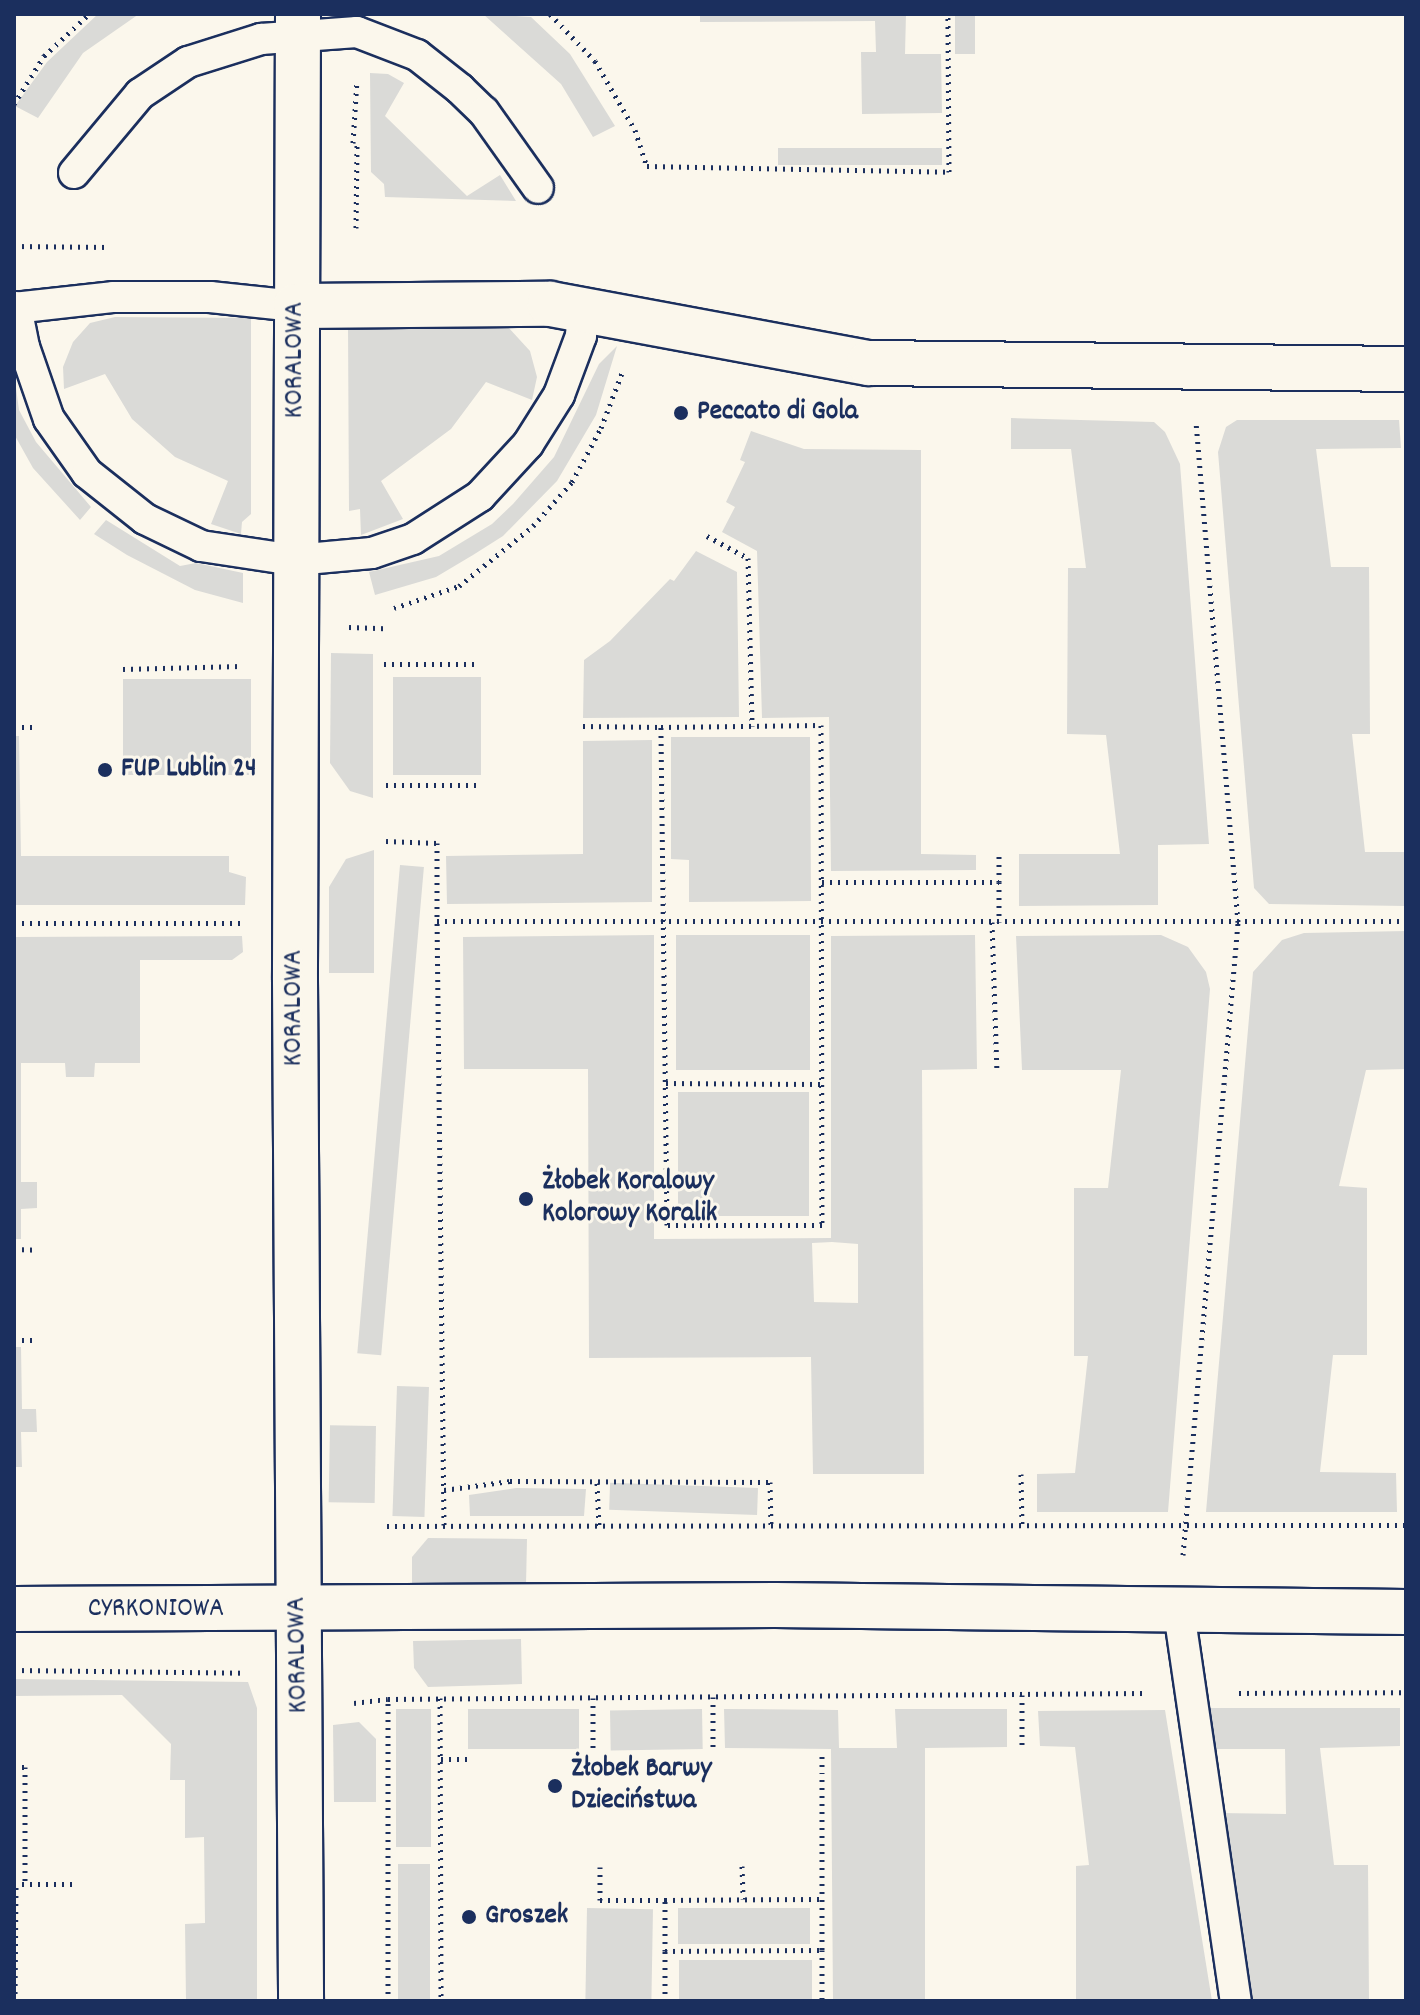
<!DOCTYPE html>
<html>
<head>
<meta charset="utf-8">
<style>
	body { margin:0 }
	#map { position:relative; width:1420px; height:2015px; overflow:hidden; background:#fbf7ec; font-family:Dekko,sans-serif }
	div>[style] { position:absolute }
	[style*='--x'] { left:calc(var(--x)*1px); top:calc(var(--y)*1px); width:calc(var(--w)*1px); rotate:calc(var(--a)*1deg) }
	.green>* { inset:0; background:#dadad7; transform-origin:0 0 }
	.path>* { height:5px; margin-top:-2.5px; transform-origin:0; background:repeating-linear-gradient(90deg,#1b2f5e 0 2px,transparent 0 8px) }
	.roads { filter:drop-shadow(2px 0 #1b2f5e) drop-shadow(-2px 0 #1b2f5e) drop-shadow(0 2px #1b2f5e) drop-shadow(0 -2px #1b2f5e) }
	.service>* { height:30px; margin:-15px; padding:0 15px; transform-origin:15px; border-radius:15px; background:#fbf7ec }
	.minor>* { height:44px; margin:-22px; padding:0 22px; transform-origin:22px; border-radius:22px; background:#fbf7ec }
	.dots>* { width:22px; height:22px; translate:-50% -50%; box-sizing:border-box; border:4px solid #fbf7ec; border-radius:50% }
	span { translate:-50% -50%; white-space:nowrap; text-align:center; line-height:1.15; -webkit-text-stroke:6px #fbf7ec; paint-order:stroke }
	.street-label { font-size:28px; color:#1b2f5e }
	.poi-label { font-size:28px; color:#1b2f5e; font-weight:700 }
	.left { translate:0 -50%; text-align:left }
	.frame { position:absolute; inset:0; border:16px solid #1b2f5e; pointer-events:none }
</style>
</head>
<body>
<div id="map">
	<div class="green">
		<i style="clip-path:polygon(98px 14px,139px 14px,83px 53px,38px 118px,15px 106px,47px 62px)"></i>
		<i style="clip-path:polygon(483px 14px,531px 17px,570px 54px,615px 126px,593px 137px,561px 84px)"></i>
		<i style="clip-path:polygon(700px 14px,906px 14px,905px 54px,941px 54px,942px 113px,862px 114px,861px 52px,876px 52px,875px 21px,700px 22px)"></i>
		<i style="left:955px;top:14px;width:20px;height:40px"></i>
		<i style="clip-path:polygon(370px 73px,388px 74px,404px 83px,385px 116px,467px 196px,500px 175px,516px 201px,385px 197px,384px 184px,371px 172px)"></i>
		<i style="left:778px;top:148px;width:164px;height:17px"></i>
		<i style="clip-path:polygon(481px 316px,508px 327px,530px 351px,537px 377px,532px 400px,486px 382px,451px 429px,381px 481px,403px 519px,361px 535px,360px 509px,349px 511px,348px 328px,353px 319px)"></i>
		<i style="clip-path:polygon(115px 317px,251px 318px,251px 514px,242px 522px,241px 534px,211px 524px,228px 481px,175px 457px,132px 419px,105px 374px,64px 389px,63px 367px,73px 342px,90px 323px)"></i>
		<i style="clip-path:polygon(617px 346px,596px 415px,557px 481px,503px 536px,473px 555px,436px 577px,375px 595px,369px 572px,439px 556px,492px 524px,513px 504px,554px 457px,599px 364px)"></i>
		<i style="clip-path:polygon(14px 373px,19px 410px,36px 442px,91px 507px,80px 520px,33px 468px,14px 434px)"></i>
		<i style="clip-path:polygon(1011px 418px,1154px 422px,1165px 432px,1180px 464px,1209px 844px,1158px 845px,1158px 905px,1019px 906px,1019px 854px,1120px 854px,1106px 735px,1067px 734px,1068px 568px,1086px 568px,1071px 449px,1011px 449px)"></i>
		<i style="clip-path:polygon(1237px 420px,1399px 420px,1401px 448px,1316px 449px,1331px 567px,1369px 567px,1370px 734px,1352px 734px,1365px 852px,1406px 852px,1406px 906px,1269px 904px,1254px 888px,1218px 452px,1226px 427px)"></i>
		<i style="clip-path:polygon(751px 431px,804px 449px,921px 450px,921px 854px,976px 855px,976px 870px,831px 871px,829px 717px,762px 718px,757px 551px,722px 532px,735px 507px,726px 502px,745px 462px,740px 460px)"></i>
		<i style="clip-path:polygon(106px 520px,180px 566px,196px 563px,243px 573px,243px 603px,195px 590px,127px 555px,94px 534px)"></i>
		<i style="clip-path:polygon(696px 551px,737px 572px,739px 717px,583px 718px,584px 660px,610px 641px,670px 579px,674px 581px)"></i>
		<i style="clip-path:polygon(331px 653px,373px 654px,373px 798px,350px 791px,330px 763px)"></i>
		<i style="left:481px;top:677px;width:98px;height:88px;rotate:90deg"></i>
		<i style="left:123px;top:679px;width:128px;height:96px"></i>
		<i style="clip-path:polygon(14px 736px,19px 736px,21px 856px,229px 856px,229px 872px,246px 877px,245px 905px,14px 905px)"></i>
		<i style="clip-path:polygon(671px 737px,810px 737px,811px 901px,689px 902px,689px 860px,671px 859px)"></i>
		<i style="clip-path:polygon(652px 740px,652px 902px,447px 904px,446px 856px,583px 854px,583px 741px)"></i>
		<i style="clip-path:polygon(374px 850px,374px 973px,329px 973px,329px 887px,346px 859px)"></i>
		<i style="left:400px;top:865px;width:24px;height:490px;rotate:5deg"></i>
		<i style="clip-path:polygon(1406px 931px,1406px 1069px,1366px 1070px,1339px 1186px,1367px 1188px,1367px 1355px,1333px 1355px,1320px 1472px,1396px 1473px,1397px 1512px,1206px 1512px,1253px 972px,1282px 940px,1304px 933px)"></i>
		<i style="clip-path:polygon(evenodd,654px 935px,654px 1239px,831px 1238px,831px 936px,975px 935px,977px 1069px,922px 1070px,924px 1474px,813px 1474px,811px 1357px,589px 1358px,588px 1069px,464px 1069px,463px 937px,654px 935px,832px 1242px,858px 1244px,858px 1303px,814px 1302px,812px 1243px,832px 1242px)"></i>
		<i style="left:676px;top:935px;width:134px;height:135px"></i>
		<i style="clip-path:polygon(1161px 935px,1188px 947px,1206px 972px,1210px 989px,1168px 1512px,1037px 1512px,1037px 1474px,1075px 1473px,1088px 1356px,1074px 1356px,1074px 1188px,1108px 1188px,1121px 1070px,1022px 1070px,1016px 936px)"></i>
		<i style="clip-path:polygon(242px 936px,243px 952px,232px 960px,140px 960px,140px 1063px,95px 1063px,94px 1077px,66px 1077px,65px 1063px,21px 1063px,21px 1182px,37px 1182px,37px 1208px,21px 1209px,21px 1239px,14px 1239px,14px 937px)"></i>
		<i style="left:809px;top:1092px;width:124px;height:131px;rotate:90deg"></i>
		<i style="clip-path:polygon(14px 1347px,21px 1347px,22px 1409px,36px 1409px,37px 1432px,21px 1432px,22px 1467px,14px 1467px)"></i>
		<i style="left:397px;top:1386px;width:32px;height:130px;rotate:2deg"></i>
		<i style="left:376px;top:1426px;width:77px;height:46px;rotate:91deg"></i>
		<i style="clip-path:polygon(516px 1488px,586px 1489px,584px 1516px,470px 1516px,469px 1495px)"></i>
		<i style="left:758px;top:1488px;width:27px;height:148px;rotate:92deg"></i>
		<i style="clip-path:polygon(428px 1538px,527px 1539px,526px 1585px,412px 1585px,412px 1557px)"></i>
		<i style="clip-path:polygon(521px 1639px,522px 1684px,428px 1687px,414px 1668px,413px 1641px)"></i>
		<i style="clip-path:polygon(14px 1679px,248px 1682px,257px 1708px,257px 2001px,186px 2001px,185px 1924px,205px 1923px,204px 1837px,185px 1838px,185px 1780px,170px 1780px,171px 1744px,122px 1695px,14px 1696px)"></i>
		<i style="clip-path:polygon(1203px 1708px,1400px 1708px,1400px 1746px,1320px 1748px,1334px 1865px,1368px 1865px,1369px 2001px,1247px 2001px,1218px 1813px,1286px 1814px,1285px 1749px,1213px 1749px)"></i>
		<i style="left:396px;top:1709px;width:35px;height:138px"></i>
		<i style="left:579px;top:1709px;width:40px;height:111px;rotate:90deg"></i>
		<i style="left:702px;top:1709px;width:40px;height:92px;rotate:89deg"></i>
		<i style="clip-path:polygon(724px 1709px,838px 1710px,839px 1748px,897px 1748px,895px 1709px,1007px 1709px,1007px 1747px,925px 1748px,925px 2001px,833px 2001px,831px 1749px,725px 1748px)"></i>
		<i style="clip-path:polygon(1165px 1710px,1212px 2001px,1076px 2001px,1076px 1866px,1089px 1865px,1075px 1747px,1040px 1746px,1038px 1711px)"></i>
		<i style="clip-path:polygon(359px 1722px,376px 1739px,376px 1802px,334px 1802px,333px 1725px)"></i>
		<i style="left:398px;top:1864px;width:32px;height:136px"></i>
		<i style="left:587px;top:1908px;width:66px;height:93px;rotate:1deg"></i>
		<i style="left:810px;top:1908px;width:36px;height:132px;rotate:90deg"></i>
		<i style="left:679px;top:1960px;width:133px;height:41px"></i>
	</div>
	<div class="path">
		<i style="--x:550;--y:14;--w:65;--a:46.2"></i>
		<i style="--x:595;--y:61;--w:80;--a:59.9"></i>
		<i style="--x:635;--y:130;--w:38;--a:72"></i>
		<i style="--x:647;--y:166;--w:302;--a:1.1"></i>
		<i style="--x:949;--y:172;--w:158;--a:-90.4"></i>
		<i style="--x:14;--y:104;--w:57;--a:-58"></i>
		<i style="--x:44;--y:56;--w:62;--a:-43"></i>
		<i style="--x:353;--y:143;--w:63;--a:-86.4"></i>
		<i style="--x:356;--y:228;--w:85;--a:-89.3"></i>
		<i style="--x:14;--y:246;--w:95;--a:0.6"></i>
		<i style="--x:707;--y:536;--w:47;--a:28.2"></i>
		<i style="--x:748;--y:558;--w:168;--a:88.6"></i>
		<i style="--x:394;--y:608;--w:69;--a:-18.7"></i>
		<i style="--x:459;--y:586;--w:95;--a:-39"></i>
		<i style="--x:533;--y:526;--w:59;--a:-48.4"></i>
		<i style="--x:572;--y:482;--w:61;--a:-61.8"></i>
		<i style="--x:601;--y:428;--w:59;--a:-69.1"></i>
		<i style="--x:349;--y:627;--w:35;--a:2"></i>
		<i style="--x:384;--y:664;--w:96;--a:0"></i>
		<i style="--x:123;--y:669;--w:118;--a:-1.5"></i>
		<i style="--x:821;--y:725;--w:500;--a:89.89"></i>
		<i style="--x:822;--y:1225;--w:155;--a:180"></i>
		<i style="--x:667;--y:1225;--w:498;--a:-90.7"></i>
		<i style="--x:661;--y:727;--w:160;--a:-0.7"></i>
		<i style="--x:583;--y:726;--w:78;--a:0.7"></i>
		<i style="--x:14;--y:727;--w:22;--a:0"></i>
		<i style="--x:386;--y:785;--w:96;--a:0"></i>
		<i style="--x:386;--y:841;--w:51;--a:2.2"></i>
		<i style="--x:437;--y:843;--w:78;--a:90"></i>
		<i style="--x:822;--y:882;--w:177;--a:0"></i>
		<i style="--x:999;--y:882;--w:27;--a:-90"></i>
		<i style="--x:999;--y:882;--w:40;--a:90"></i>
		<i style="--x:992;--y:922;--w:148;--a:88.1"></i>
		<i style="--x:14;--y:923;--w:227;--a:0"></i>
		<i style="--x:666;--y:1083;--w:156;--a:0.4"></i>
		<i style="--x:14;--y:1249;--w:23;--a:2"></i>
		<i style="--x:14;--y:1340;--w:24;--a:0"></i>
		<i style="--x:1021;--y:1474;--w:51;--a:88.9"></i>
		<i style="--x:597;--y:1483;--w:43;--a:87.3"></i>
		<i style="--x:444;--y:1490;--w:67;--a:-7.8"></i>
		<i style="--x:510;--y:1481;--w:260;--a:0.2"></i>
		<i style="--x:770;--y:1482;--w:44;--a:88.7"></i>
		<i style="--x:444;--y:1525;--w:604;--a:-90.66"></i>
		<i style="--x:437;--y:921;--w:969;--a:0"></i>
		<i style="--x:387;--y:1526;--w:1019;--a:-0.06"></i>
		<i style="--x:1183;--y:1555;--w:635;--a:-85.03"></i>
		<i style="--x:1238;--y:922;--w:502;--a:-94.8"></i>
		<i style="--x:14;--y:1670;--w:231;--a:0.7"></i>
		<i style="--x:1239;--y:1693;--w:167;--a:-0.3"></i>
		<i style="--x:1022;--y:1695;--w:52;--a:90"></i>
		<i style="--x:713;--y:1697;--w:52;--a:90"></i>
		<i style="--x:440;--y:1698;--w:303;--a:89.8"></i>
		<i style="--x:593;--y:1698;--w:51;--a:90"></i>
		<i style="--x:354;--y:1703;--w:34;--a:-7"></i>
		<i style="--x:822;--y:1756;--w:194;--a:90"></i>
		<i style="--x:441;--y:1759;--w:27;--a:0"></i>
		<i style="--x:14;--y:1767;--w:11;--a:0"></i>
		<i style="--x:25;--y:1767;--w:117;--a:90"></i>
		<i style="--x:742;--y:1866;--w:33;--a:88"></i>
		<i style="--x:600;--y:1867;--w:33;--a:90"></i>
		<i style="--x:600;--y:1900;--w:65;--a:0"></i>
		<i style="--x:14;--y:1884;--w:58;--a:0"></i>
		<i style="--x:665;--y:1951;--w:51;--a:-90"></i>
		<i style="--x:665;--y:1900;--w:157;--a:-0.4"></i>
		<i style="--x:15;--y:2001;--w:117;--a:-89.5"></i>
		<i style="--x:388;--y:2001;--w:302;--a:-90"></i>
		<i style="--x:388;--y:1699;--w:757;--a:-0.45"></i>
		<i style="--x:665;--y:2001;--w:50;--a:-90"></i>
		<i style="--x:665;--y:1951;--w:157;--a:-0.4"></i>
		<i style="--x:822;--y:1950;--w:51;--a:90"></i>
	</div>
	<div class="roads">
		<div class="service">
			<i style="--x:74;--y:173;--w:103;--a:-50.1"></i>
			<i style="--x:140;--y:94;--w:58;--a:-33.7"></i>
			<i style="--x:188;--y:62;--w:77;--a:-17.5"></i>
			<i style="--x:261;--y:39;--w:96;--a:-4.2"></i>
			<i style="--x:357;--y:32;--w:64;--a:21"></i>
			<i style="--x:417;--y:55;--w:55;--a:38.3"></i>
			<i style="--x:460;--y:89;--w:33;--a:44"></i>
			<i style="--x:484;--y:112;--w:93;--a:54.6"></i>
			<i style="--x:16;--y:307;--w:41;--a:78.7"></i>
			<i style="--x:24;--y:347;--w:76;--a:70.9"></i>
			<i style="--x:49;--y:419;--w:66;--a:54.9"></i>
			<i style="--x:87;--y:473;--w:74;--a:38.4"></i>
			<i style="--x:145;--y:519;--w:62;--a:25.7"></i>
			<i style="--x:201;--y:546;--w:95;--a:8.5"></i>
			<i style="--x:295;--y:560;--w:77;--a:-5.2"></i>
			<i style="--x:372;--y:553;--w:43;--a:-18.9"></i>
			<i style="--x:413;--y:539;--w:80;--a:-32.7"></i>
			<i style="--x:480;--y:496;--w:71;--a:-47.3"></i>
			<i style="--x:528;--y:444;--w:58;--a:-57.7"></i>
			<i style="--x:559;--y:395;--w:63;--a:-69.6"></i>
			<i style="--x:581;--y:336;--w:26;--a:-86"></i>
			<i style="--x:14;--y:308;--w:101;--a:-6.3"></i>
			<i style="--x:114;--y:297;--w:96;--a:0"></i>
			<i style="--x:210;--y:297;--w:86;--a:6"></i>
			<i style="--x:1179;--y:1612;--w:393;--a:81.7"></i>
		</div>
		<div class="minor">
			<i style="--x:298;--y:14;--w:966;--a:90.18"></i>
			<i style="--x:295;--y:980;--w:1021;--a:89.66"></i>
			<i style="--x:296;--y:306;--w:254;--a:-0.5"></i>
			<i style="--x:550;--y:304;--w:324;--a:10.5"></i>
			<i style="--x:869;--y:363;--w:537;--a:0.64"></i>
			<i style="--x:14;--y:1609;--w:761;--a:-0.3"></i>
			<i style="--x:775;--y:1605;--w:631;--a:0.64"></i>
		</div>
	</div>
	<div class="dots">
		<i style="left:681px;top:413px;background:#1b2f5e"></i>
		<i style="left:105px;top:770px;background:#1b2f5e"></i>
		<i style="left:526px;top:1199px;background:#1b2f5e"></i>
		<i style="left:555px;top:1786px;background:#1b2f5e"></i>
		<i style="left:469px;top:1917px;background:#1b2f5e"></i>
	</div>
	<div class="street-label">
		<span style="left:296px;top:360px;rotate:-90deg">KORALOWA</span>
		<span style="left:295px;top:1008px;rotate:-90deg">KORALOWA</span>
		<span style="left:156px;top:1610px">CYRKONIOWA</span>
		<span style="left:299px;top:1655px;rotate:-91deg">KORALOWA</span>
	</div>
	<div class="poi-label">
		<span class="left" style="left:697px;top:413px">Peccato di Gola</span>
		<span class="left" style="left:121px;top:770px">FUP Lublin 24</span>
		<span class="left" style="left:542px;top:1199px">Żłobek Koralowy<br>Kolorowy Koralik</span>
		<span class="left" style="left:571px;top:1786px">Żłobek Barwy<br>Dzieciństwa</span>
		<span class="left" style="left:485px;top:1917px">Groszek</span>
	</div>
	<div class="frame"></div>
</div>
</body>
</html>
